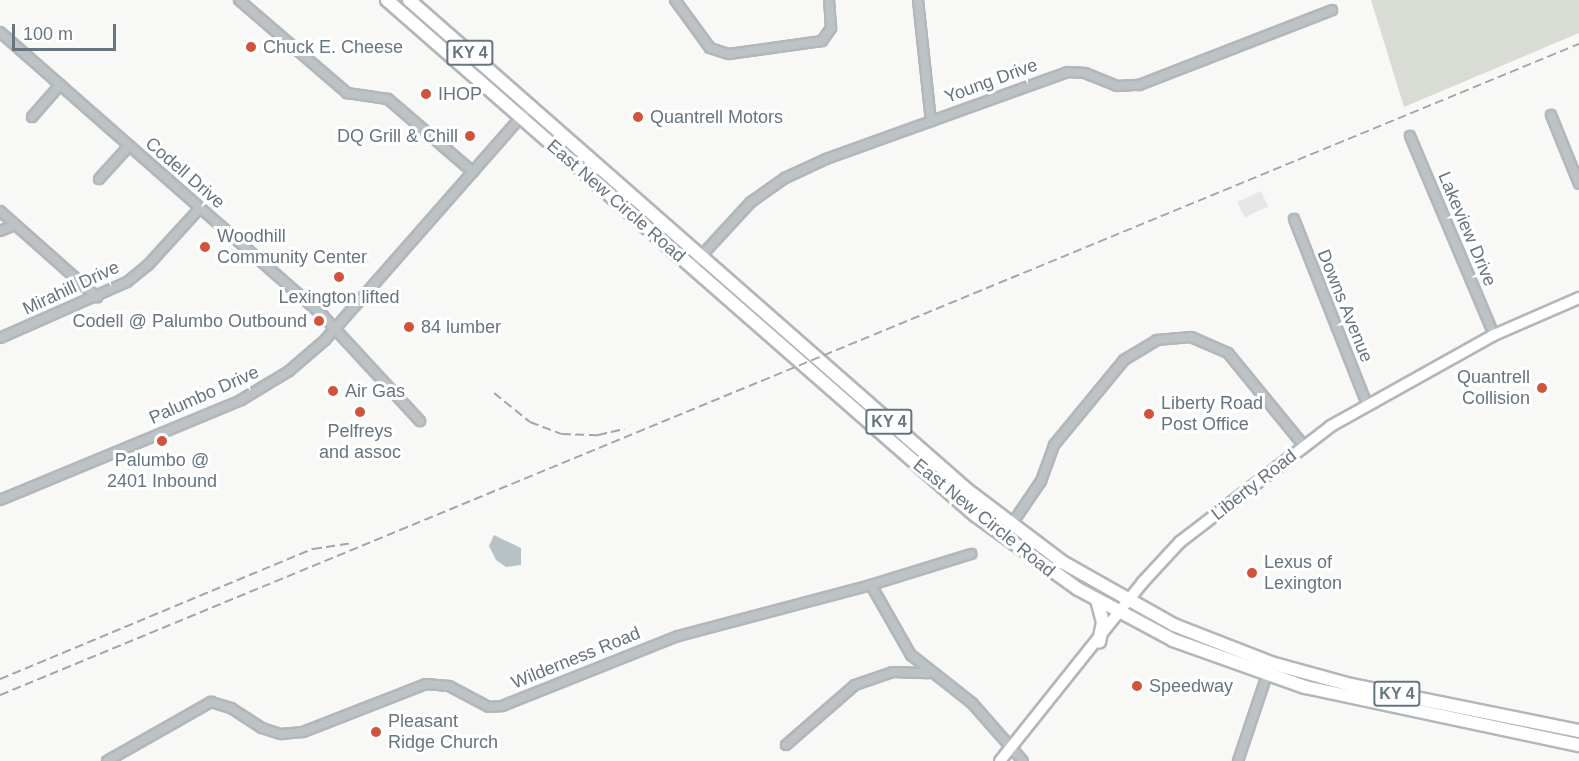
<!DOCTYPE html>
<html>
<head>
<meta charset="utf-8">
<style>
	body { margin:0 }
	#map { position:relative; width:1579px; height:761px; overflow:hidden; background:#f8f8f6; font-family:Arial,sans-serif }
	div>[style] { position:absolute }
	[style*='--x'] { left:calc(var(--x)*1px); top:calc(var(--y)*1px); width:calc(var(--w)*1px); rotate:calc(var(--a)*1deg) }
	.built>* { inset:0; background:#e6e7e6; transform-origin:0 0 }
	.green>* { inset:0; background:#d8dcd5 }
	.water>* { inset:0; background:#b6c2c6 }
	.roads { filter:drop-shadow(2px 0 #b1b7ba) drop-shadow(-2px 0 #b1b7ba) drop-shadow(0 2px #b1b7ba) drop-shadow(0 -2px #b1b7ba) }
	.minor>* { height:8px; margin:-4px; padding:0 4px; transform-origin:4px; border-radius:4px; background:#bdc2c5 }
	.major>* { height:10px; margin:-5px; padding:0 5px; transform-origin:5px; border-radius:5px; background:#fff }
	.highway>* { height:12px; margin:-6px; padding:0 6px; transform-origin:6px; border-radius:6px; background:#fff }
	.rail>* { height:2px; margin-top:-1px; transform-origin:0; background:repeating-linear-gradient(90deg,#a0a7ab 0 9px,transparent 0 13.5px) }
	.dots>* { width:16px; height:16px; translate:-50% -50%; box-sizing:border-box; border:3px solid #fff; border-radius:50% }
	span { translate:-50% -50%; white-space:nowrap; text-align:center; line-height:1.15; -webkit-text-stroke:6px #fff; paint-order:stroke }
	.shield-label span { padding:2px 4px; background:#fff; border:2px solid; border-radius:4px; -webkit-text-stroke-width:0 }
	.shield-label { font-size:16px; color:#66757e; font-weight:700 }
	.poi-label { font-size:18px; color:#66757e }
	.left { translate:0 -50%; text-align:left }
	.right { translate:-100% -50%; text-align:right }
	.street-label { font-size:18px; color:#66757e }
	.scale { position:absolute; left:12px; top:24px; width:104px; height:27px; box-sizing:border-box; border:3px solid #66757e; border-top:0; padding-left:8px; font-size:18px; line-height:21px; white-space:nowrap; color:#66757e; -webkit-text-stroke:4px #fff; paint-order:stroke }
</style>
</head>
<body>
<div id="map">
	<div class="built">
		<i style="left:1261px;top:191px;width:17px;height:26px;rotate:65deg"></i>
	</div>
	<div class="green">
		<i style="clip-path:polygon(1371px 0,1579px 0,1579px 33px,1404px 107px)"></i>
	</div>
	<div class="water">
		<i style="clip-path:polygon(494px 535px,521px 548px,521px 565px,506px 567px,496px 560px,489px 546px)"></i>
	</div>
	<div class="roads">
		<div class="minor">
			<i style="--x:239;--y:0;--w:143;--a:40.7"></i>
			<i style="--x:347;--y:93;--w:41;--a:8.3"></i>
			<i style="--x:388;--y:99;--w:112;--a:40.7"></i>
			<i style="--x:675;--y:0;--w:59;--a:53.9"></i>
			<i style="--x:710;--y:48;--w:20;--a:18"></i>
			<i style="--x:729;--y:54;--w:94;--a:-8"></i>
			<i style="--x:822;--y:41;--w:16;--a:-55"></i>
			<i style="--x:831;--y:28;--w:28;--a:-94"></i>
			<i style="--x:918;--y:0;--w:122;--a:83.9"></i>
			<i style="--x:0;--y:32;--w:430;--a:41.3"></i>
			<i style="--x:323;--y:316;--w:143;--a:47.3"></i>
			<i style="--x:1551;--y:115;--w:74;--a:67.9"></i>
			<i style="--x:32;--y:117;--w:43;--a:-48.8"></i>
			<i style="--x:1410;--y:136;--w:216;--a:67.1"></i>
			<i style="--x:99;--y:179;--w:45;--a:-47.7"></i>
			<i style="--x:0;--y:211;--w:130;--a:41.6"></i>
			<i style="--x:1294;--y:219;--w:199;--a:68.5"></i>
			<i style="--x:0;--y:231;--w:16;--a:-22"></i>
			<i style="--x:691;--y:267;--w:88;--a:-47.3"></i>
			<i style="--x:751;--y:202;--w:42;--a:-35.2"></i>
			<i style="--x:785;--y:178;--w:45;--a:-24.9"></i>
			<i style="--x:826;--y:159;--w:257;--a:-19.8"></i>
			<i style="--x:1068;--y:72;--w:17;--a:3"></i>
			<i style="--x:1085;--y:73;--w:35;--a:22"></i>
			<i style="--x:1117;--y:86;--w:22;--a:-3"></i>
			<i style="--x:1139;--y:85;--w:207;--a:-21.2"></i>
			<i style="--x:0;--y:338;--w:139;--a:-23.8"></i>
			<i style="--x:127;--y:282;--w:27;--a:-39"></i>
			<i style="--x:148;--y:265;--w:77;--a:-47.6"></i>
			<i style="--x:0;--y:500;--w:261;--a:-22.5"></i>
			<i style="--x:241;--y:400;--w:56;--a:-31.1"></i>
			<i style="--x:289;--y:371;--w:48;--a:-40.7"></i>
			<i style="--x:325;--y:340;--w:310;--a:-48.7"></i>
			<i style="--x:1003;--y:537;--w:68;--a:-55.8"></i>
			<i style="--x:1041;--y:481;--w:38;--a:-70"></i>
			<i style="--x:1054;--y:445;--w:110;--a:-50.5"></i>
			<i style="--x:1124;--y:360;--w:39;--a:-31"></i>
			<i style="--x:1157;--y:340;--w:34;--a:-5"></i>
			<i style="--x:1191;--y:337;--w:40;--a:23.4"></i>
			<i style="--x:1228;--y:353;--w:120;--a:50.7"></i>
			<i style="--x:871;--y:585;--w:81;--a:60.3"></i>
			<i style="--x:911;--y:655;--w:78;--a:38.2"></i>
			<i style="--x:972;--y:703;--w:77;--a:48.7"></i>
			<i style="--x:786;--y:745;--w:91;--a:-41"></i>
			<i style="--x:855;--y:685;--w:40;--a:-18.9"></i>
			<i style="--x:893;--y:672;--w:35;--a:2"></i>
			<i style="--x:107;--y:761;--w:120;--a:-29.6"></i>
			<i style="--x:211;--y:702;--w:21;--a:17"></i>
			<i style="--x:231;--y:708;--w:37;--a:33"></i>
			<i style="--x:262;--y:728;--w:20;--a:18"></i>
			<i style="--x:281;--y:734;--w:22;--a:-5"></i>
			<i style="--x:303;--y:732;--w:132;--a:-21.3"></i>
			<i style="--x:426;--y:684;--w:23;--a:5"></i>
			<i style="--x:449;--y:686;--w:45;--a:27.7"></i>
			<i style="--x:489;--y:707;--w:13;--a:-4"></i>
			<i style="--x:502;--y:706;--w:189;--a:-21.7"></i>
			<i style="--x:678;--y:636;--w:200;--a:-14.8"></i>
			<i style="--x:871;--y:585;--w:105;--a:-17.2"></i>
			<i style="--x:1238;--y:761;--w:91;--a:-71.4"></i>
		</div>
		<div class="major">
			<i style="--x:1000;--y:761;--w:228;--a:-51.4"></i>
			<i style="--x:1142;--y:583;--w:56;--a:-47.2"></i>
			<i style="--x:1180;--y:542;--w:190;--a:-37.5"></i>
			<i style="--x:1331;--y:426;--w:187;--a:-29.2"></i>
			<i style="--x:1494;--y:335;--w:93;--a:-23.5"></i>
		</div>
		<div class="highway">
			<i style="--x:387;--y:0;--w:782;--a:41.21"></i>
			<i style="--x:975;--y:515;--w:127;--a:35.7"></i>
			<i style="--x:1078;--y:589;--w:108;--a:28.2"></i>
			<i style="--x:1173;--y:640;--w:140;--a:19.6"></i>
			<i style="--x:1305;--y:687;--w:280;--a:12"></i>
			<i style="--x:409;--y:0;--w:741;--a:41.28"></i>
			<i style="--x:966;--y:489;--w:123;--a:37.1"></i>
			<i style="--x:1064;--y:563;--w:126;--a:29.4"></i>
			<i style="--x:1174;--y:625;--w:104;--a:21.4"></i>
			<i style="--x:1271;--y:663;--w:83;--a:15.4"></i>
			<i style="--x:1351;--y:685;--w:233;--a:11.4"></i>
			<i style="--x:1097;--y:600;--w:23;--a:75"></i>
			<i style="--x:1103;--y:622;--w:20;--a:101"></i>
		</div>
	</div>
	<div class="rail">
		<i style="--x:494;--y:393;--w:46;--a:38.9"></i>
		<i style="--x:530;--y:422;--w:34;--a:21"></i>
		<i style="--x:562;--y:434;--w:36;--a:2"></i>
		<i style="--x:598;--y:435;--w:27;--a:-13"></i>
		<i style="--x:0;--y:679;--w:339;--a:-22.6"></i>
		<i style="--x:313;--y:549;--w:40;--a:-8.5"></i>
		<i style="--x:0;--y:695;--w:1708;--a:-22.41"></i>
	</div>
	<div class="dots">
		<i style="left:251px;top:47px;background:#d2533b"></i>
		<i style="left:426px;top:94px;background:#d2533b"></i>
		<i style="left:638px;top:117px;background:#d2533b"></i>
		<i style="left:470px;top:136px;background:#d2533b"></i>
		<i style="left:205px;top:247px;background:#d2533b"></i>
		<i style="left:339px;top:277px;background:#d2533b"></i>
		<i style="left:319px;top:321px;background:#d2533b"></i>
		<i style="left:409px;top:327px;background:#d2533b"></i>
		<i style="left:1542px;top:388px;background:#d2533b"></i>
		<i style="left:333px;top:391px;background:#d2533b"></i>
		<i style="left:360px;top:412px;background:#d2533b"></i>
		<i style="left:1149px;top:414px;background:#d2533b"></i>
		<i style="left:162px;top:441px;background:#d2533b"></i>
		<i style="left:1252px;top:573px;background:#d2533b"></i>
		<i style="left:1137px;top:686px;background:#d2533b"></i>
		<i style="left:376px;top:732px;background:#d2533b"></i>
	</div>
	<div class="shield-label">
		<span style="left:470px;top:53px">KY 4</span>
		<span style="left:889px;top:422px">KY 4</span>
		<span style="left:1397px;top:694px">KY 4</span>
	</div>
	<div class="poi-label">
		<span class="left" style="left:263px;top:47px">Chuck E. Cheese</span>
		<span class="left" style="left:438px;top:94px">IHOP</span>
		<span class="left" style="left:650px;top:117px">Quantrell Motors</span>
		<span class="right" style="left:458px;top:136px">DQ Grill &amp; Chill</span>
		<span class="left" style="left:217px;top:247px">Woodhill<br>Community Center</span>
		<span style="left:339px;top:297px">Lexington lifted</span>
		<span class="right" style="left:307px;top:321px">Codell @ Palumbo Outbound</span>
		<span class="left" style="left:421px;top:327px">84 lumber</span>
		<span class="right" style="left:1530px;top:388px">Quantrell<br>Collision</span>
		<span class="left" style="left:345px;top:391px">Air Gas</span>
		<span class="left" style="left:1161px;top:414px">Liberty Road<br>Post Office</span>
		<span style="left:360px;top:442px">Pelfreys<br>and assoc</span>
		<span style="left:162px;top:471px">Palumbo @<br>2401 Inbound</span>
		<span class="left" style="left:1264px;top:573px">Lexus of<br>Lexington</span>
		<span class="left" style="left:1149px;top:686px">Speedway</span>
		<span class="left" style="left:388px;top:732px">Pleasant<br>Ridge Church</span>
	</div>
	<div class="street-label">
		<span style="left:991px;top:81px;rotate:-20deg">Young Drive</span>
		<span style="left:185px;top:173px;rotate:41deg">Codell Drive</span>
		<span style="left:616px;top:201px;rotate:41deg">East New Circle Road</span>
		<span style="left:1467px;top:229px;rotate:67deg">Lakeview Drive</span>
		<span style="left:71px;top:288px;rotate:-25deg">Mirahill Drive</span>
		<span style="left:1345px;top:306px;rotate:68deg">Downs Avenue</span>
		<span style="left:204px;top:395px;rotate:-24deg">Palumbo Drive</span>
		<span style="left:1254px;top:485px;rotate:-38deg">Liberty Road</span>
		<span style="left:984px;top:518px;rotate:39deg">East New Circle Road</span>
		<span style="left:576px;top:658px;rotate:-22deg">Wilderness Road</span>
	</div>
	<div class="scale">100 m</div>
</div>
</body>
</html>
